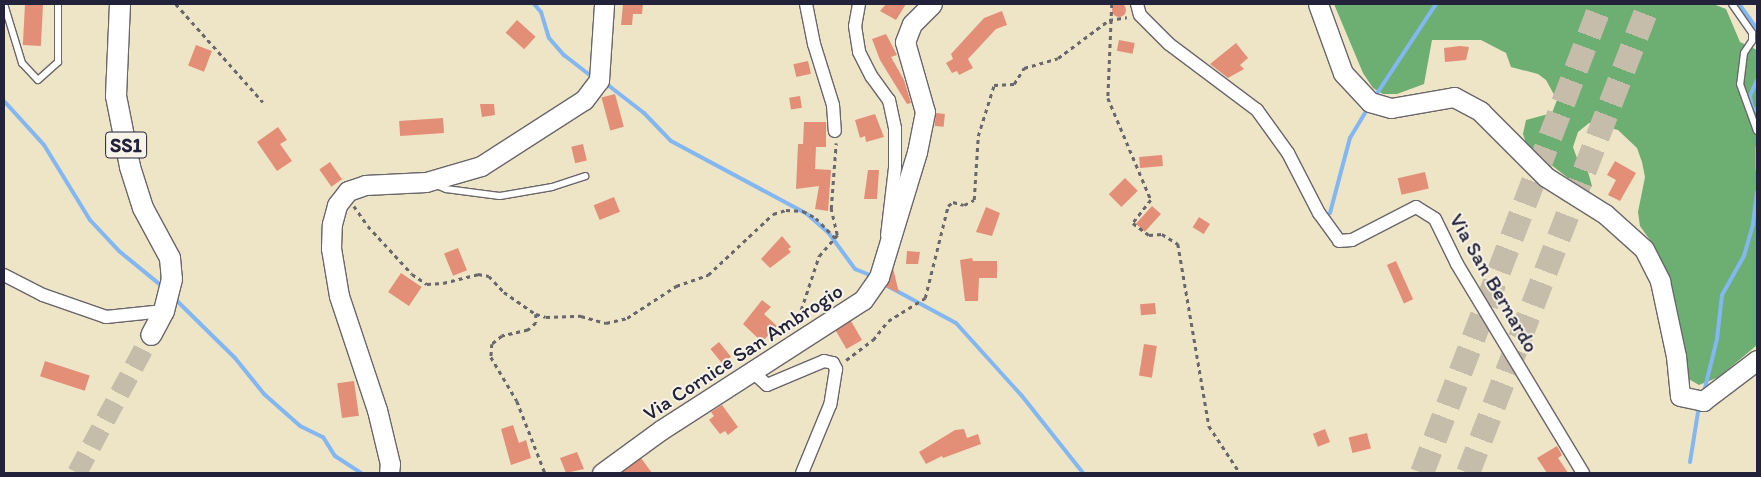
<!DOCTYPE html>
<html>
<head>
<meta charset="utf-8">
<style>
	body { margin:0 }
	#map { position:relative; width:1761px; height:477px; overflow:hidden; background:#eee4c6; font-family:Itim,sans-serif }
	div>[style] { position:absolute }
	[style*='--x'] { left:calc(var(--x)*1px); top:calc(var(--y)*1px); width:calc(var(--w)*1px); rotate:calc(var(--a)*1deg) }
	.forest>* { inset:0; background:#6dae72 }
	.stream>* { height:4px; margin:-2px; padding:0 2px; transform-origin:2px; border-radius:2px; background:#83b7f1 }
	.building>* { inset:0; background:#e38f78; transform-origin:0 0 }
	.round { border-radius:50% }
	.primary-tunnel>* { height:20px; margin-top:-10px; transform-origin:0; background:repeating-linear-gradient(90deg,#c5bdaa 0 20px,transparent 0 30px) }
	.highway-tunnel>* { height:24px; margin-top:-12px; transform-origin:0; background:repeating-linear-gradient(90deg,#c5bdaa 0 24px,transparent 0 36px) }
	.path>* { height:2.5px; margin-top:-1.25px; transform-origin:0; background:repeating-linear-gradient(90deg,#69666c 0 4px,transparent 0 8px) }
	.roads { filter:drop-shadow(1px 0 #69666c) drop-shadow(-1px 0 #69666c) drop-shadow(0 1px #69666c) drop-shadow(0 -1px #69666c) }
	.lane>* { height:6px; margin:-3px; padding:0 3px; transform-origin:3px; border-radius:3px; background:#fff }
	.street>* { height:12px; margin:-6px; padding:0 6px; transform-origin:6px; border-radius:6px; background:#fff }
	.secondary>* { height:19px; margin:-9.5px; padding:0 9.5px; transform-origin:9.5px; border-radius:9.5px; background:#fff }
	.primary>* { height:20px; margin:-10px; padding:0 10px; transform-origin:10px; border-radius:10px; background:#fff }
	span { translate:-50% -50%; white-space:nowrap; text-align:center; line-height:1.15; -webkit-text-stroke:4px #f7f3e8; paint-order:stroke }
	.shield-label span { padding:1px 4px; background:#f7f3e8; border:1px solid; border-radius:4px; -webkit-text-stroke-width:0 }
	.shield-label { font-size:20px; color:#22223b; font-weight:700 }
	.street-label { font-size:21px; color:#22223b }
	.frame { position:absolute; inset:0; border:5px solid #22223b; pointer-events:none }
</style>
</head>
<body>
<div id="map">
	<div class="forest">
		<i style="clip-path:polygon(1334px 4px,1713px 4px,1726px 9px,1740px 42px,1757px 50px,1757px 345px,1719px 377px,1699px 385px,1687px 378px,1668px 281px,1655px 247px,1640px 226px,1638px 212px,1645px 177px,1642px 162px,1637px 148px,1618px 130px,1589px 123px,1578px 132px,1573px 147px,1578px 161px,1588px 172px,1592px 186px,1586px 192px,1527px 146px,1523px 134px,1526px 120px,1552px 113px,1557px 100px,1546px 80px,1538px 74px,1511px 67px,1506px 53px,1481px 40px,1432px 40px,1424px 84px,1397px 94px,1383px 94px,1373px 88px,1363px 73px)"></i>
	</div>
	<div class="stream">
		<i style="--x:534;--y:4;--w:11;--a:49"></i>
		<i style="--x:541;--y:12;--w:27;--a:73"></i>
		<i style="--x:549;--y:38;--w:23;--a:49"></i>
		<i style="--x:564;--y:55;--w:37;--a:38"></i>
		<i style="--x:1739;--y:4;--w:31;--a:54"></i>
		<i style="--x:1757;--y:80;--w:17;--a:114"></i>
		<i style="--x:1750;--y:96;--w:11;--a:80"></i>
		<i style="--x:1752;--y:107;--w:6;--a:39"></i>
		<i style="--x:604;--y:82;--w:51;--a:37.8"></i>
		<i style="--x:644;--y:113;--w:39;--a:46"></i>
		<i style="--x:671;--y:141;--w:154;--a:28.2"></i>
		<i style="--x:807;--y:214;--w:28;--a:41"></i>
		<i style="--x:828;--y:232;--w:46;--a:53.9"></i>
		<i style="--x:855;--y:269;--w:18;--a:22"></i>
		<i style="--x:1374;--y:98;--w:113;--a:-56.6"></i>
		<i style="--x:4;--y:101;--w:59;--a:47.7"></i>
		<i style="--x:44;--y:145;--w:88;--a:58.5"></i>
		<i style="--x:90;--y:220;--w:42;--a:46.9"></i>
		<i style="--x:119;--y:251;--w:57;--a:39.3"></i>
		<i style="--x:1757;--y:148;--w:21;--a:90"></i>
		<i style="--x:1330;--y:213;--w:78;--a:-75.1"></i>
		<i style="--x:1350;--y:138;--w:37;--a:-59"></i>
		<i style="--x:882;--y:283;--w:84;--a:28.4"></i>
		<i style="--x:956;--y:323;--w:98;--a:47.9"></i>
		<i style="--x:1022;--y:396;--w:98;--a:51.6"></i>
		<i style="--x:173;--y:297;--w:87;--a:44.5"></i>
		<i style="--x:235;--y:358;--w:46;--a:51.1"></i>
		<i style="--x:264;--y:394;--w:48;--a:41.6"></i>
		<i style="--x:300;--y:426;--w:25;--a:26"></i>
		<i style="--x:323;--y:437;--w:22;--a:58"></i>
		<i style="--x:335;--y:456;--w:31;--a:33"></i>
		<i style="--x:1704;--y:392;--w:55;--a:-76.2"></i>
		<i style="--x:1717;--y:339;--w:44;--a:-83.5"></i>
		<i style="--x:1722;--y:295;--w:45;--a:-60.6"></i>
		<i style="--x:1744;--y:256;--w:33;--a:-74"></i>
		<i style="--x:1753;--y:224;--w:32;--a:-83"></i>
		<i style="--x:1690;--y:462;--w:57;--a:-80.9"></i>
	</div>
	<div class="building">
		<i class="round" style="left:1112px;top:3px;width:14px;height:14px"></i>
		<i style="left:25px;top:4px;width:18px;height:41px;rotate:3deg"></i>
		<i style="clip-path:polygon(623px 4px,643px 4px,642px 14px,633px 14px,632px 25px,621px 25px)"></i>
		<i style="clip-path:polygon(886px 4px,906px 4px,896px 20px,880px 11px)"></i>
		<i style="clip-path:polygon(1002px 11px,1007px 25px,996px 29px,968px 59px,973px 68px,959px 75px,957px 71px,952px 73px,946px 63px,953px 59px,951px 54px,984px 18px)"></i>
		<i style="left:517px;top:20px;width:25px;height:17px;rotate:42deg"></i>
		<i style="clip-path:polygon(886px 34px,897px 55px,891px 57px,904px 80px,911px 103px,907px 104px,880px 60px,872px 39px)"></i>
		<i style="left:1119px;top:40px;width:16px;height:11px;rotate:11deg"></i>
		<i style="clip-path:polygon(1236px 43px,1248px 58px,1240px 65px,1244px 69px,1228px 78px,1210px 64px)"></i>
		<i style="left:196px;top:45px;width:17px;height:22px;rotate:21deg"></i>
		<i style="clip-path:polygon(1460px 46px,1469px 47px,1466px 60px,1445px 62px,1444px 48px)"></i>
		<i style="left:808px;top:61px;width:13px;height:15px;rotate:77deg"></i>
		<i style="left:615px;top:94px;width:34px;height:14px;rotate:75deg"></i>
		<i style="left:800px;top:96px;width:12px;height:11px;rotate:81deg"></i>
		<i style="clip-path:polygon(480px 104px,494px 104px,495px 115px,482px 117px)"></i>
		<i style="left:936px;top:113px;width:9px;height:13px;rotate:6deg"></i>
		<i style="clip-path:polygon(875px 114px,884px 137px,866px 142px,865px 136px,860px 138px,855px 120px)"></i>
		<i style="left:443px;top:118px;width:15px;height:44px;rotate:86deg"></i>
		<i style="clip-path:polygon(804px 122px,826px 122px,826px 147px,816px 147px,815px 169px,831px 170px,828px 211px,815px 209px,819px 186px,796px 189px,798px 144px,803px 144px)"></i>
		<i style="clip-path:polygon(278px 127px,287px 140px,280px 144px,292px 161px,277px 171px,257px 142px)"></i>
		<i style="left:583px;top:144px;width:17px;height:12px;rotate:77deg"></i>
		<i style="left:1162px;top:155px;width:11px;height:23px;rotate:85deg"></i>
		<i style="clip-path:polygon(1615px 161px,1636px 173px,1620px 201px,1608px 195px,1616px 180px,1607px 175px)"></i>
		<i style="left:330px;top:162px;width:21px;height:13px;rotate:55deg"></i>
		<i style="clip-path:polygon(868px 170px,879px 170px,877px 199px,864px 199px)"></i>
		<i style="left:1425px;top:172px;width:17px;height:28px;rotate:77deg"></i>
		<i style="left:1125px;top:178px;width:18px;height:23px;rotate:45deg"></i>
		<i style="left:614px;top:197px;width:16px;height:22px;rotate:68deg"></i>
		<i style="left:1152px;top:206px;width:12px;height:24px;rotate:42deg"></i>
		<i style="clip-path:polygon(986px 207px,1000px 213px,992px 236px,976px 232px)"></i>
		<i style="left:1199px;top:217px;width:13px;height:12px;rotate:32deg"></i>
		<i style="clip-path:polygon(782px 236px,791px 247px,788px 249px,791px 252px,770px 268px,761px 259px)"></i>
		<i style="left:458px;top:248px;width:24px;height:15px;rotate:68deg"></i>
		<i style="clip-path:polygon(907px 251px,920px 252px,918px 264px,906px 264px)"></i>
		<i style="clip-path:polygon(972px 258px,973px 261px,997px 261px,997px 278px,979px 278px,978px 301px,965px 301px,960px 260px)"></i>
		<i style="left:1396px;top:261px;width:42px;height:10px;rotate:66deg"></i>
		<i style="clip-path:polygon(893px 268px,899px 293px,886px 287px)"></i>
		<i style="left:401px;top:273px;width:25px;height:23px;rotate:34deg"></i>
		<i style="clip-path:polygon(762px 300px,771px 307px,764px 314px,777px 326px,762px 342px,743px 324px)"></i>
		<i style="left:1155px;top:303px;width:11px;height:15px;rotate:85deg"></i>
		<i style="left:851px;top:321px;width:22px;height:18px;rotate:60deg"></i>
		<i style="left:719px;top:342px;width:19px;height:11px;rotate:51deg"></i>
		<i style="left:1144px;top:344px;width:13px;height:32px;rotate:9deg"></i>
		<i style="left:45px;top:361px;width:47px;height:16px;rotate:18deg"></i>
		<i style="left:354px;top:381px;width:35px;height:17px;rotate:82deg"></i>
		<i style="clip-path:polygon(722px 405px,738px 427px,728px 435px,725px 431px,720px 434px,709px 420px,714px 416px,711px 412px)"></i>
		<i style="clip-path:polygon(513px 425px,519px 443px,526px 440px,531px 458px,511px 465px,501px 429px)"></i>
		<i style="clip-path:polygon(964px 429px,967px 438px,978px 434px,981px 444px,943px 458px,942px 456px,926px 464px,919px 452px,955px 430px)"></i>
		<i style="left:1325px;top:429px;width:14px;height:13px;rotate:69deg"></i>
		<i style="left:1367px;top:433px;width:16px;height:19px;rotate:76deg"></i>
		<i style="clip-path:polygon(1557px 446px,1562px 455px,1558px 458px,1568px 473px,1547px 473px,1537px 458px)"></i>
		<i style="clip-path:polygon(577px 452px,584px 469px,566px 473px,560px 458px)"></i>
		<i style="clip-path:polygon(641px 458px,652px 473px,621px 473px)"></i>
	</div>
	<div class="primary-tunnel">
		<i style="--x:77;--y:473;--w:157;--a:-61.8"></i>
	</div>
	<div class="highway-tunnel">
		<i style="--x:1422;--y:473;--w:502;--a:-69.11"></i>
		<i style="--x:1468;--y:473;--w:503;--a:-68.9"></i>
	</div>
	<div class="path">
		<i style="--x:176;--y:4;--w:131;--a:48.4"></i>
		<i style="--x:1112;--y:4;--w:94;--a:92.4"></i>
		<i style="--x:1108;--y:98;--w:111;--a:67.1"></i>
		<i style="--x:1151;--y:200;--w:29;--a:128"></i>
		<i style="--x:1133;--y:223;--w:20;--a:37"></i>
		<i style="--x:1149;--y:235;--w:13;--a:-4"></i>
		<i style="--x:1162;--y:234;--w:19;--a:32"></i>
		<i style="--x:1178;--y:244;--w:185;--a:80.3"></i>
		<i style="--x:1209;--y:426;--w:56;--a:56.6"></i>
		<i style="--x:1109;--y:20;--w:18;--a:-9"></i>
		<i style="--x:354;--y:206;--w:24;--a:55"></i>
		<i style="--x:368;--y:226;--w:65;--a:47.5"></i>
		<i style="--x:412;--y:274;--w:18;--a:34"></i>
		<i style="--x:427;--y:284;--w:16;--a:-4"></i>
		<i style="--x:443;--y:283;--w:36;--a:-14"></i>
		<i style="--x:478;--y:274;--w:11;--a:10"></i>
		<i style="--x:489;--y:276;--w:22;--a:47"></i>
		<i style="--x:504;--y:292;--w:39;--a:35"></i>
		<i style="--x:536;--y:314;--w:9;--a:90"></i>
		<i style="--x:536;--y:323;--w:11;--a:139"></i>
		<i style="--x:528;--y:330;--w:27;--a:167"></i>
		<i style="--x:502;--y:336;--w:13;--a:141"></i>
		<i style="--x:492;--y:344;--w:13;--a:94"></i>
		<i style="--x:491;--y:357;--w:51;--a:59.4"></i>
		<i style="--x:517;--y:401;--w:77;--a:68.7"></i>
		<i style="--x:536;--y:314;--w:10;--a:17"></i>
		<i style="--x:546;--y:317;--w:35;--a:-2"></i>
		<i style="--x:581;--y:316;--w:26;--a:16"></i>
		<i style="--x:606;--y:323;--w:22;--a:-13"></i>
		<i style="--x:627;--y:318;--w:59;--a:-33.1"></i>
		<i style="--x:676;--y:286;--w:34;--a:-19"></i>
		<i style="--x:708;--y:275;--w:89;--a:-43.2"></i>
		<i style="--x:773;--y:214;--w:14;--a:-17"></i>
		<i style="--x:786;--y:210;--w:17;--a:3"></i>
		<i style="--x:803;--y:211;--w:15;--a:28"></i>
		<i style="--x:816;--y:218;--w:29;--a:46"></i>
		<i style="--x:796;--y:325;--w:73;--a:-71.6"></i>
		<i style="--x:819;--y:256;--w:28;--a:-49"></i>
		<i style="--x:837;--y:235;--w:27;--a:-103"></i>
		<i style="--x:831;--y:209;--w:66;--a:-85.7"></i>
		<i style="--x:846;--y:360;--w:34;--a:-37"></i>
		<i style="--x:873;--y:340;--w:24;--a:-52"></i>
		<i style="--x:888;--y:321;--w:44;--a:-31.9"></i>
		<i style="--x:925;--y:298;--w:95;--a:-76"></i>
		<i style="--x:948;--y:206;--w:6;--a:-39"></i>
		<i style="--x:953;--y:202;--w:11;--a:15"></i>
		<i style="--x:964;--y:205;--w:11;--a:-27"></i>
		<i style="--x:974;--y:200;--w:64;--a:-86.4"></i>
		<i style="--x:978;--y:136;--w:53;--a:-72.6"></i>
		<i style="--x:994;--y:85;--w:20;--a:-3"></i>
		<i style="--x:1014;--y:84;--w:19;--a:-58"></i>
		<i style="--x:1024;--y:68;--w:35;--a:-16"></i>
		<i style="--x:1058;--y:58;--w:64;--a:-36.7"></i>
	</div>
	<div class="roads">
		<div class="lane">
			<i style="--x:4;--y:4;--w:62;--a:73"></i>
			<i style="--x:22;--y:63;--w:23;--a:47"></i>
			<i style="--x:38;--y:80;--w:27;--a:-42"></i>
			<i style="--x:58;--y:62;--w:58;--a:-90"></i>
			<i style="--x:1732;--y:4;--w:35;--a:55"></i>
			<i style="--x:1752;--y:33;--w:8;--a:90"></i>
			<i style="--x:1752;--y:41;--w:14;--a:124"></i>
			<i style="--x:1744;--y:53;--w:31;--a:97"></i>
			<i style="--x:1740;--y:84;--w:50;--a:70.1"></i>
			<i style="--x:434;--y:184;--w:13;--a:23"></i>
			<i style="--x:446;--y:189;--w:54;--a:7.4"></i>
			<i style="--x:500;--y:196;--w:53;--a:-9.8"></i>
			<i style="--x:552;--y:187;--w:35;--a:-18"></i>
		</div>
		<div class="street">
			<i style="--x:806;--y:4;--w:41;--a:78.7"></i>
			<i style="--x:814;--y:44;--w:64;--a:72.7"></i>
			<i style="--x:833;--y:105;--w:26;--a:86"></i>
			<i style="--x:859;--y:4;--w:22;--a:100"></i>
			<i style="--x:855;--y:26;--w:26;--a:81"></i>
			<i style="--x:859;--y:52;--w:28;--a:63"></i>
			<i style="--x:872;--y:77;--w:29;--a:54"></i>
			<i style="--x:889;--y:100;--w:29;--a:78"></i>
			<i style="--x:895;--y:128;--w:40;--a:90"></i>
			<i style="--x:895;--y:168;--w:68;--a:96.7"></i>
			<i style="--x:1137;--y:4;--w:11;--a:75"></i>
			<i style="--x:1140;--y:15;--w:41;--a:45"></i>
			<i style="--x:1169;--y:44;--w:110;--a:36.9"></i>
			<i style="--x:1257;--y:110;--w:53;--a:54.2"></i>
			<i style="--x:1288;--y:153;--w:68;--a:62.7"></i>
			<i style="--x:1319;--y:213;--w:34;--a:54"></i>
			<i style="--x:1339;--y:241;--w:13;--a:-4"></i>
			<i style="--x:1352;--y:240;--w:72;--a:-27.3"></i>
			<i style="--x:1416;--y:207;--w:22;--a:32"></i>
			<i style="--x:1435;--y:219;--w:50;--a:63.9"></i>
			<i style="--x:1457;--y:264;--w:244;--a:58.9"></i>
			<i style="--x:4;--y:275;--w:44;--a:27.1"></i>
			<i style="--x:43;--y:295;--w:67;--a:19.2"></i>
			<i style="--x:106;--y:317;--w:58;--a:-5.9"></i>
			<i style="--x:753;--y:372;--w:19;--a:43"></i>
			<i style="--x:767;--y:385;--w:62;--a:-22.8"></i>
			<i style="--x:824;--y:361;--w:9;--a:13"></i>
			<i style="--x:833;--y:363;--w:7;--a:63"></i>
			<i style="--x:836;--y:369;--w:36;--a:99"></i>
			<i style="--x:830;--y:405;--w:74;--a:112.4"></i>
		</div>
		<div class="secondary">
			<i style="--x:1318;--y:4;--w:73;--a:70.1"></i>
			<i style="--x:1343;--y:73;--w:40;--a:47"></i>
			<i style="--x:1370;--y:102;--w:22;--a:16"></i>
			<i style="--x:1391;--y:108;--w:64;--a:-9.9"></i>
			<i style="--x:1454;--y:97;--w:30;--a:28"></i>
			<i style="--x:1480;--y:111;--w:93;--a:45"></i>
			<i style="--x:1546;--y:177;--w:70;--a:32.1"></i>
			<i style="--x:1605;--y:214;--w:52;--a:41.9"></i>
			<i style="--x:1644;--y:249;--w:36;--a:63"></i>
			<i style="--x:1660;--y:281;--w:77;--a:78"></i>
			<i style="--x:1676;--y:356;--w:40;--a:84.3"></i>
			<i style="--x:1680;--y:396;--w:24;--a:12"></i>
			<i style="--x:1703;--y:401;--w:68;--a:-37.2"></i>
			<i style="--x:389;--y:473;--w:9;--a:-84"></i>
			<i style="--x:390;--y:464;--w:56;--a:-103.5"></i>
			<i style="--x:377;--y:410;--w:120;--a:-108.4"></i>
			<i style="--x:339;--y:296;--w:49;--a:-99.5"></i>
			<i style="--x:331;--y:248;--w:24;--a:-88"></i>
			<i style="--x:332;--y:224;--w:20;--a:-75"></i>
			<i style="--x:337;--y:205;--w:18;--a:-52"></i>
			<i style="--x:348;--y:191;--w:18;--a:-19"></i>
			<i style="--x:365;--y:185;--w:61;--a:-2.8"></i>
			<i style="--x:426;--y:182;--w:57;--a:-16.2"></i>
			<i style="--x:481;--y:166;--w:122;--a:-32.7"></i>
			<i style="--x:584;--y:100;--w:25;--a:-53"></i>
			<i style="--x:599;--y:80;--w:76;--a:-86.2"></i>
			<i style="--x:602;--y:473;--w:73;--a:-36.1"></i>
			<i style="--x:661;--y:430;--w:240;--a:-32.8"></i>
			<i style="--x:863;--y:300;--w:28;--a:-55"></i>
			<i style="--x:879;--y:277;--w:131;--a:-73.1"></i>
			<i style="--x:917;--y:152;--w:41;--a:-78.7"></i>
			<i style="--x:925;--y:112;--w:73;--a:-105.9"></i>
			<i style="--x:905;--y:42;--w:19;--a:-69"></i>
			<i style="--x:912;--y:24;--w:28;--a:-45"></i>
		</div>
		<div class="primary">
			<i style="--x:120;--y:4;--w:92;--a:92.5"></i>
			<i style="--x:116;--y:96;--w:72;--a:78.8"></i>
			<i style="--x:130;--y:167;--w:43;--a:72.4"></i>
			<i style="--x:143;--y:208;--w:57;--a:61.6"></i>
			<i style="--x:170;--y:258;--w:21;--a:85"></i>
			<i style="--x:172;--y:279;--w:33;--a:104"></i>
			<i style="--x:164;--y:311;--w:27;--a:118"></i>
		</div>
	</div>
	<div class="shield-label">
		<span style="left:126px;top:145px">SS1</span>
	</div>
	<div class="street-label">
		<span style="left:1494px;top:283px;rotate:60deg">Via San Bernardo</span>
		<span style="left:743px;top:352px;rotate:-33deg">Via Cornice San Ambrogio</span>
	</div>
	<div class="frame"></div>
</div>
</body>
</html>
